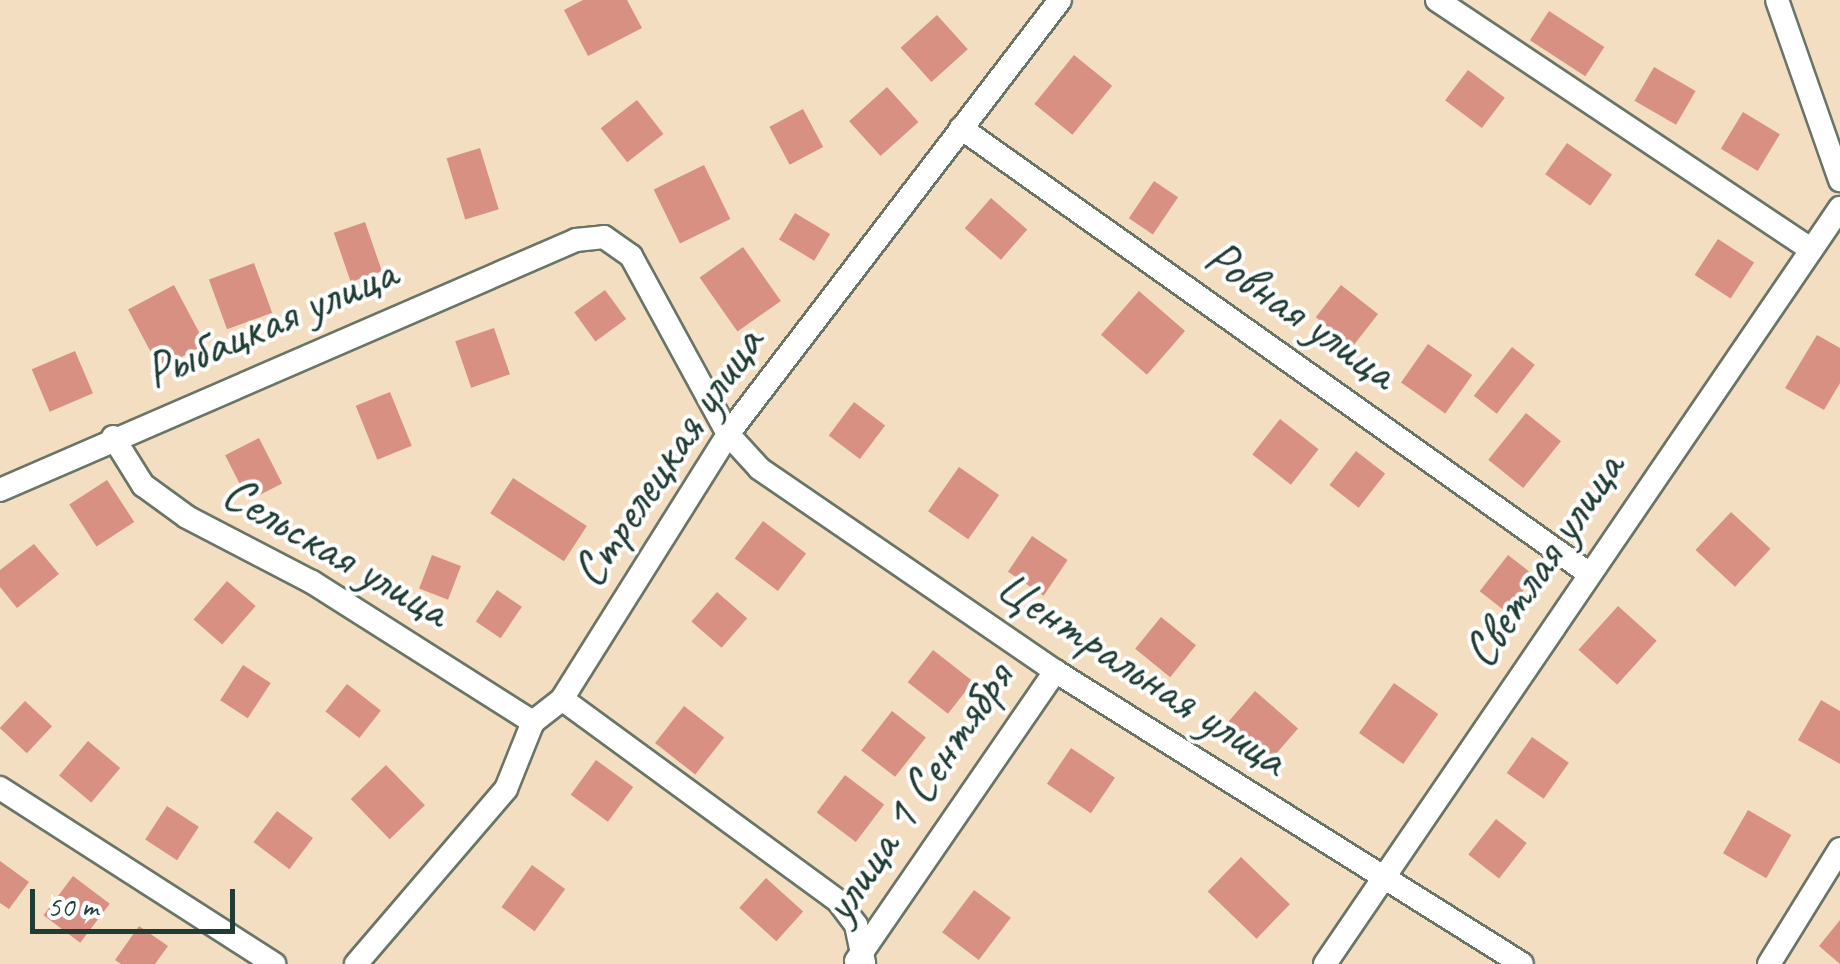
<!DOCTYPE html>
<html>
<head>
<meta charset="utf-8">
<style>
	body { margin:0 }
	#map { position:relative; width:1840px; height:964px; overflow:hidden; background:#f3dec2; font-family:Caveat,sans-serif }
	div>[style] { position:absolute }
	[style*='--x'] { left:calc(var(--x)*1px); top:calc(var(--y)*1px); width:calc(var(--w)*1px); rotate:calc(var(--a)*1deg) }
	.building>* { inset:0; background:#d89082; transform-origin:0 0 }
	.roads { filter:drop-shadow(2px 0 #697566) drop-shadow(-2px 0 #697566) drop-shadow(0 2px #697566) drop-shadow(0 -2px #697566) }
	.street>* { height:22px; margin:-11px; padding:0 11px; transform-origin:11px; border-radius:11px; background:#fff }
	span { translate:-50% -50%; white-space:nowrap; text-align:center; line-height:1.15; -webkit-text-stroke:8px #fff; paint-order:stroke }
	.street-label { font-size:50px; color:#1f3d34 }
	.scale { position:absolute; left:30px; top:889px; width:205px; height:45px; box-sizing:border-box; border:5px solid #1f3d34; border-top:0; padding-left:12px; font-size:30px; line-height:35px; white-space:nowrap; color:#1f3d34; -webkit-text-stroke:8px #fff; paint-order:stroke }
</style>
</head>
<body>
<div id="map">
	<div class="building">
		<i style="clip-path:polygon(583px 0,627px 0,642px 28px,588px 56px,564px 10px)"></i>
		<i style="left:1549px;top:11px;width:66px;height:35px;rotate:33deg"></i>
		<i style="left:937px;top:15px;width:46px;height:49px;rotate:48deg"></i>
		<i style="left:1074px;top:55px;width:49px;height:63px;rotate:39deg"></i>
		<i style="left:1654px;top:67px;width:48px;height:39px;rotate:30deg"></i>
		<i style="left:1468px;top:70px;width:46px;height:38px;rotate:37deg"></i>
		<i style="left:887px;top:87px;width:47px;height:51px;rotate:48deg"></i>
		<i style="left:637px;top:100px;width:43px;height:46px;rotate:52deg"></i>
		<i style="left:803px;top:109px;width:43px;height:38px;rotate:62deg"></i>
		<i style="left:1743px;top:112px;width:43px;height:43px;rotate:31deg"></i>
		<i style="left:1567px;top:143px;width:55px;height:38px;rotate:35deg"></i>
		<i style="left:480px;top:148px;width:64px;height:35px;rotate:73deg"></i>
		<i style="left:704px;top:165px;width:60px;height:56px;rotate:64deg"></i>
		<i style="left:1154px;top:181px;width:29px;height:45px;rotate:34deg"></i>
		<i style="left:991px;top:198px;width:48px;height:40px;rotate:41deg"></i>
		<i style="left:795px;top:213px;width:41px;height:31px;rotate:31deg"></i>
		<i style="left:365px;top:222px;width:52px;height:33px;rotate:71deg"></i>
		<i style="left:1718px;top:239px;width:43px;height:43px;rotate:33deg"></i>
		<i style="left:743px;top:247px;width:66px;height:53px;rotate:55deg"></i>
		<i style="left:254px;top:263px;width:53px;height:48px;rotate:70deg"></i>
		<i style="left:174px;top:285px;width:67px;height:52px;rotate:62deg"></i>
		<i style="left:1341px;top:285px;width:47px;height:41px;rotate:38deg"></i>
		<i style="left:605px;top:290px;width:36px;height:38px;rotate:54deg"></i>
		<i style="left:1139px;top:291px;width:61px;height:58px;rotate:41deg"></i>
		<i style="left:494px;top:328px;width:49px;height:41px;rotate:71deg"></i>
		<i style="clip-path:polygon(1817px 335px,1840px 348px,1840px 383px,1824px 410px,1785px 388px)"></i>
		<i style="left:1428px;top:344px;width:54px;height:47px;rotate:35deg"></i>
		<i style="left:1512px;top:347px;width:29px;height:62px;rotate:38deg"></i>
		<i style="left:75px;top:351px;width:46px;height:47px;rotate:67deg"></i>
		<i style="left:390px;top:392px;width:58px;height:37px;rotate:68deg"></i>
		<i style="left:854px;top:402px;width:39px;height:42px;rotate:37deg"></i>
		<i style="left:1526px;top:413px;width:45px;height:60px;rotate:39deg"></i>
		<i style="left:1280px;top:419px;width:49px;height:45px;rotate:38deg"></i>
		<i style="left:259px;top:438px;width:51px;height:38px;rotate:63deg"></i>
		<i style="left:1356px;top:451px;width:37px;height:43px;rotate:38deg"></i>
		<i style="left:959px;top:467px;width:49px;height:54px;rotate:35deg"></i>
		<i style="left:513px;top:478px;width:88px;height:42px;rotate:33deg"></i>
		<i style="left:107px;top:480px;width:50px;height:45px;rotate:57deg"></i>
		<i style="left:1731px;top:512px;width:54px;height:52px;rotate:43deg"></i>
		<i style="left:763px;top:521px;width:54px;height:47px;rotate:37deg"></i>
		<i style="left:1032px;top:536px;width:43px;height:43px;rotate:34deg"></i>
		<i style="clip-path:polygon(34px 544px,59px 574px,17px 608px,0 587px,0 570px)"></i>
		<i style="left:432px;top:555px;width:31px;height:36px;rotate:21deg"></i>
		<i style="left:1508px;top:555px;width:34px;height:46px;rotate:38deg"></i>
		<i style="left:227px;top:581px;width:38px;height:51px;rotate:41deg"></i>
		<i style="left:497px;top:590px;width:30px;height:38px;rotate:34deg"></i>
		<i style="left:717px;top:592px;width:40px;height:39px;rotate:41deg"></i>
		<i style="left:1618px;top:606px;width:52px;height:59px;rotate:42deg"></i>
		<i style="left:1161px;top:617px;width:45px;height:41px;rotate:39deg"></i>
		<i style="left:933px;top:650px;width:51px;height:41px;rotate:38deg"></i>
		<i style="left:243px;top:665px;width:33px;height:42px;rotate:33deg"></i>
		<i style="left:1394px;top:683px;width:54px;height:61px;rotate:35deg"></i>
		<i style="left:347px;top:684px;width:43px;height:35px;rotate:38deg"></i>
		<i style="left:1255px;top:691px;width:57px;height:44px;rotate:41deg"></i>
		<i style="clip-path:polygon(1821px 700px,1840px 711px,1840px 764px,1798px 740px)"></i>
		<i style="left:25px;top:701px;width:37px;height:37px;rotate:43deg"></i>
		<i style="left:684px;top:706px;width:51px;height:47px;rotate:38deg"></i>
		<i style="left:892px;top:711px;width:43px;height:50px;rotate:38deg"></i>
		<i style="left:1532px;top:737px;width:45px;height:44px;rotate:35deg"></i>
		<i style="left:88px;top:741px;width:42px;height:45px;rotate:40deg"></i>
		<i style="left:1071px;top:748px;width:53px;height:43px;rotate:34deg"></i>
		<i style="left:596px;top:760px;width:46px;height:43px;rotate:36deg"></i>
		<i style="left:386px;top:765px;width:56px;height:49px;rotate:46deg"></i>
		<i style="left:845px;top:775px;width:49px;height:47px;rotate:37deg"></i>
		<i style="left:167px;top:806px;width:38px;height:40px;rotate:33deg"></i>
		<i style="left:1748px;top:810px;width:50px;height:50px;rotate:30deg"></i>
		<i style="left:277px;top:811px;width:45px;height:39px;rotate:37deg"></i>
		<i style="left:1496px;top:819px;width:39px;height:45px;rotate:38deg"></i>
		<i style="left:1241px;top:857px;width:68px;height:48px;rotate:44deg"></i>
		<i style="clip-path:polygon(0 861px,29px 882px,9px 909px,0 903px)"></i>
		<i style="left:532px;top:865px;width:41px;height:52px;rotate:36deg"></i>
		<i style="left:73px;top:876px;width:46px;height:49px;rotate:37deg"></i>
		<i style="left:766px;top:878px;width:50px;height:40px;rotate:42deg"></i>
		<i style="left:974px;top:890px;width:46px;height:53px;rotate:37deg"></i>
		<i style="clip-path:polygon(1840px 920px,1840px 964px,1819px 946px)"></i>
		<i style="clip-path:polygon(139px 926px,168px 946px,155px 964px,121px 964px,115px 960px)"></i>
	</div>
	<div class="roads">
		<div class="street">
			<i style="--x:1437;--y:0;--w:447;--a:33.7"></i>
			<i style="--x:1777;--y:0;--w:191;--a:70.7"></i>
			<i style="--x:961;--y:128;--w:769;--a:35.36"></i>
			<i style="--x:113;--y:437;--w:57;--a:58"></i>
			<i style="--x:143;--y:485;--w:54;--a:36"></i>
			<i style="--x:187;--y:517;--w:141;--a:27.5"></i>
			<i style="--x:312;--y:582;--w:262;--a:32.4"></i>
			<i style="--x:0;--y:490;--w:628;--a:-23.46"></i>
			<i style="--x:576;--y:240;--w:28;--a:-6"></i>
			<i style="--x:604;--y:237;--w:33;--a:35"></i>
			<i style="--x:631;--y:256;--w:203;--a:61.4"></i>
			<i style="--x:728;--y:434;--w:47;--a:47.6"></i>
			<i style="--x:760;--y:469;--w:358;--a:34.4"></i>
			<i style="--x:1055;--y:671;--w:551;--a:32.1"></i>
			<i style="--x:562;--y:699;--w:342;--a:36.2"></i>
			<i style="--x:838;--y:901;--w:30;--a:53"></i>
			<i style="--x:856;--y:925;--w:40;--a:78"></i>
			<i style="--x:0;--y:788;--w:326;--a:32.7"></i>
			<i style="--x:856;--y:961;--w:352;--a:-55.5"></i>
			<i style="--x:356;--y:964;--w:230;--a:-49.4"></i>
			<i style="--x:506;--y:789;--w:72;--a:-68.1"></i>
			<i style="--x:533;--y:722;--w:37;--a:-38"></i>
			<i style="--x:562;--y:699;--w:313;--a:-57.9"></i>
			<i style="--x:728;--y:434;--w:546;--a:-52.58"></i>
			<i style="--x:1325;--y:964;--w:915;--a:-55.74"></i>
			<i style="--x:1769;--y:964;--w:135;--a:-58.3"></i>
		</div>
	</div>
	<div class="street-label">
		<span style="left:1301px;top:314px;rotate:35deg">Ровная улица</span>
		<span style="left:270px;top:322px;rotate:-23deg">Рыбацкая улица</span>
		<span style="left:667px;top:457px;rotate:-56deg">Стрелецкая улица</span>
		<span style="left:336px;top:551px;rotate:30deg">Сельская улица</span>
		<span style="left:1543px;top:560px;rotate:-56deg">Светлая улица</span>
		<span style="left:1142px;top:672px;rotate:33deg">Центральная улица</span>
		<span style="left:917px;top:792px;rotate:-56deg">улица 1 Сентября</span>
	</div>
	<div class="scale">50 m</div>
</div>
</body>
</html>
